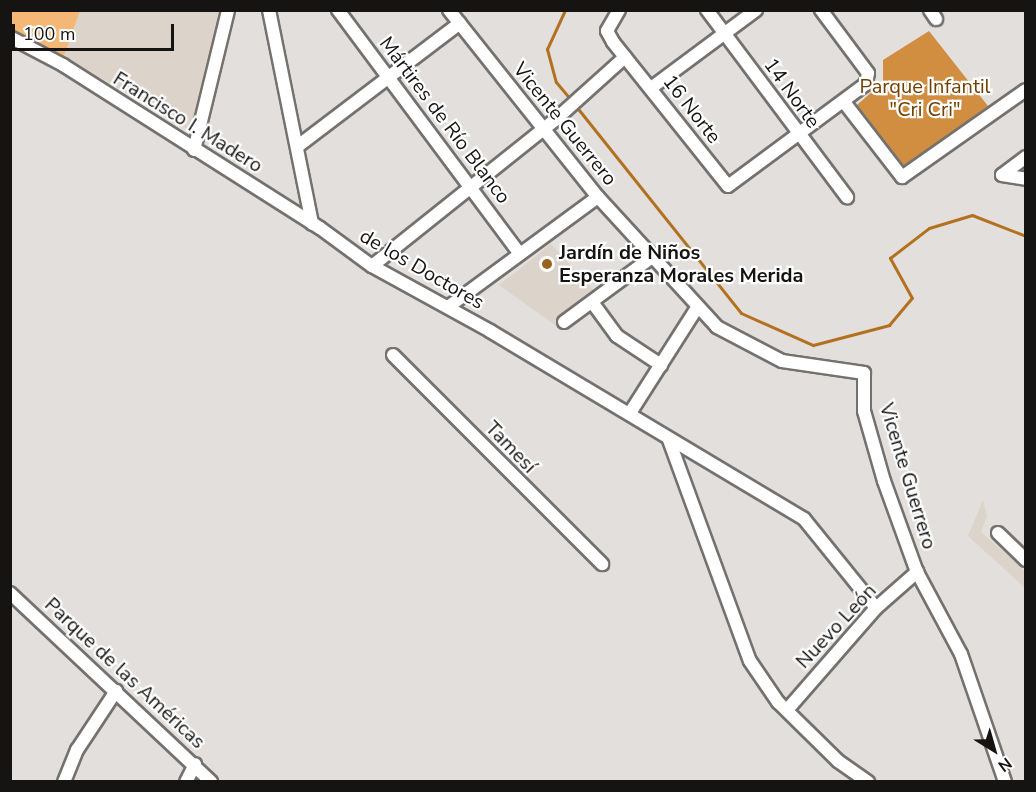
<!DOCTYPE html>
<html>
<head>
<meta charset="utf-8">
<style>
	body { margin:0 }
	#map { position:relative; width:1036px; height:792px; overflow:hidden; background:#e2dfdc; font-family:"Nunito Sans",sans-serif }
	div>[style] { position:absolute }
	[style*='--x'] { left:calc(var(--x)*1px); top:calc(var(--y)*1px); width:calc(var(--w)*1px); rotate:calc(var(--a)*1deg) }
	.built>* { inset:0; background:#dcd3ca }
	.green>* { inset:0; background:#f5b776 }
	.forest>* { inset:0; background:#d18d40 }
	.stream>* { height:3px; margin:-1.5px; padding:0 1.5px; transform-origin:1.5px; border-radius:1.5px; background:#b3711f }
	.roads { filter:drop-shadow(2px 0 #74716f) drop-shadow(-2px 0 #74716f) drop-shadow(0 2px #74716f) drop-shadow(0 -2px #74716f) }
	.minor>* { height:12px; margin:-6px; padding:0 6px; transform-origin:6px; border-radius:6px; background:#fff }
	.dots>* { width:16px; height:16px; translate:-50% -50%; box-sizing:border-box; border:3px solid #fff; border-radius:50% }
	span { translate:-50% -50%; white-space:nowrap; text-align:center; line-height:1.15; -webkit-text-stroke:4.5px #fff; paint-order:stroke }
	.park-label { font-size:20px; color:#6e4102 }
	.street-label { font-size:20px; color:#151413 }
	.poi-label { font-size:20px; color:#151413; font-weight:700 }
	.left { translate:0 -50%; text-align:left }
	.frame { position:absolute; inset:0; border:12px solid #151413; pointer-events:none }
	.north { position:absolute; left:964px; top:720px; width:60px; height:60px; -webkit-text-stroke:4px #fff; paint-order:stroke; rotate:143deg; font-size:16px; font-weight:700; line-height:24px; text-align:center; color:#151413 }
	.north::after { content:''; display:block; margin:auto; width:21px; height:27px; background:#151413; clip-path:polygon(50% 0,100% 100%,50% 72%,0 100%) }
	.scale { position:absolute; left:12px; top:24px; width:162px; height:27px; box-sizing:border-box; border:3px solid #151413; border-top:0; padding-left:8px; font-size:18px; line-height:21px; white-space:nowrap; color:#151413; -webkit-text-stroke:4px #fff; paint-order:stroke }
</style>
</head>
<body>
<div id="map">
	<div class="built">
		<i style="clip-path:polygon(80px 11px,225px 11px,190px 131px,64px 56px)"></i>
		<i style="clip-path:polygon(551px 244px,597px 294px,555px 325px,499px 285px)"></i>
		<i style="clip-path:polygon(983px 500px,987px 516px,981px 532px,1025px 571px,1025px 588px,968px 536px)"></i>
	</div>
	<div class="green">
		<i style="clip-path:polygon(11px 11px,80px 11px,64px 56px,11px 32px)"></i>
	</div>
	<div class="forest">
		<i style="clip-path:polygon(929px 31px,988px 106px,903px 168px,857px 105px,883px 82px,883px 60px)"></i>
	</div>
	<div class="stream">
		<i style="--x:565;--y:10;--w:43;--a:114.8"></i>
		<i style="--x:547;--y:49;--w:34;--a:75"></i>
		<i style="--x:556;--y:82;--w:23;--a:50"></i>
		<i style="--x:575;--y:105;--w:266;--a:51.4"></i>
		<i style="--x:741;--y:313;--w:79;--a:24"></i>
		<i style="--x:813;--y:345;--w:79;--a:-14.7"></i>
		<i style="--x:889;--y:325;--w:35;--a:-50"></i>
		<i style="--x:912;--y:298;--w:46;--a:-118.8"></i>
		<i style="--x:890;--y:258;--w:49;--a:-37.6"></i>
		<i style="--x:929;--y:228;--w:45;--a:-16.8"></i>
		<i style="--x:972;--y:215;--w:58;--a:21.3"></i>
	</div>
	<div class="roads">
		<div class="minor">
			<i style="--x:269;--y:10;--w:218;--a:78.6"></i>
			<i style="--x:338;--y:10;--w:304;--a:53.3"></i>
			<i style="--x:449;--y:10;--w:239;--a:51.5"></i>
			<i style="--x:598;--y:197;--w:176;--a:47.5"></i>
			<i style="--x:717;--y:327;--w:73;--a:27.6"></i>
			<i style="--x:782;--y:361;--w:83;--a:8.3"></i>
			<i style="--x:864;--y:373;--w:38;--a:90"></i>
			<i style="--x:864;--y:411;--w:73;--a:74.1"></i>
			<i style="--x:884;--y:481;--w:97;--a:70.1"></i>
			<i style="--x:917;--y:572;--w:93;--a:61.8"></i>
			<i style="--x:961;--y:654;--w:135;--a:71"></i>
			<i style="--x:619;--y:10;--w:24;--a:120"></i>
			<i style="--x:607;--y:31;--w:13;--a:61"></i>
			<i style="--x:613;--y:42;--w:184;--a:51.4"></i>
			<i style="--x:728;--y:186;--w:172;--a:-36.5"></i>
			<i style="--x:866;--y:84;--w:11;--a:-80"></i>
			<i style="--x:868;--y:73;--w:79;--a:-126.7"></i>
			<i style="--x:707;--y:10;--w:234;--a:53.2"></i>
			<i style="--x:930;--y:10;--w:11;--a:56"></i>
			<i style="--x:10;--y:37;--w:60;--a:27.8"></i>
			<i style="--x:63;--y:65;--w:304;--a:32.4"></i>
			<i style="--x:320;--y:228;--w:64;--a:36.2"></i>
			<i style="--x:372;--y:266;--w:135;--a:28.8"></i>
			<i style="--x:490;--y:331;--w:366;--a:30.9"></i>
			<i style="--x:804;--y:519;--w:114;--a:51"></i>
			<i style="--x:651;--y:88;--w:131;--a:-36.6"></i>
			<i style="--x:844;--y:102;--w:95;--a:52.3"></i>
			<i style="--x:902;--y:177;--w:151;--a:-35.1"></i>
			<i style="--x:298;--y:146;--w:203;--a:-37.2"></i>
			<i style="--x:194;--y:150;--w:144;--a:-76.3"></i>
			<i style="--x:1002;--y:175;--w:30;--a:-37"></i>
			<i style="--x:1002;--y:175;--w:24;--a:9"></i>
			<i style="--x:372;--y:266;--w:234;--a:-38.6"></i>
			<i style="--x:555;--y:120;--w:94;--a:-42"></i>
			<i style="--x:592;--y:302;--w:42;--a:53.7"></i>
			<i style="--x:617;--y:336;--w:53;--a:33.4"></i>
			<i style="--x:448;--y:307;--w:186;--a:-36.3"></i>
			<i style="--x:564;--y:322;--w:113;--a:-36.4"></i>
			<i style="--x:393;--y:355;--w:296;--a:45"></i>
			<i style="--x:630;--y:413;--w:125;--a:-57.5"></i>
			<i style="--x:669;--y:440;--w:235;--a:69.9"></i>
			<i style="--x:750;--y:661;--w:50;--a:55.7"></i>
			<i style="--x:778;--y:702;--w:84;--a:44.5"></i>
			<i style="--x:838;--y:761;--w:37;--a:35"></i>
			<i style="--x:998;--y:533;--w:39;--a:44"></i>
			<i style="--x:10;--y:593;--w:276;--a:43.2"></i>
			<i style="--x:787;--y:710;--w:135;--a:-48.9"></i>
			<i style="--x:876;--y:608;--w:55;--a:-41.3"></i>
			<i style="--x:64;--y:782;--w:35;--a:-68"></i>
			<i style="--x:77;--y:750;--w:71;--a:-56.5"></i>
			<i style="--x:186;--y:782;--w:20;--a:-63"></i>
		</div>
	</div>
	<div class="dots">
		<i style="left:547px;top:264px;background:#9a621e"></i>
	</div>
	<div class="park-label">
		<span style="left:925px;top:98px">Parque Infantil<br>"Cri Cri"</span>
	</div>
	<div class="street-label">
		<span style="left:792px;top:93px;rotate:54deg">14 Norte</span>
		<span style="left:692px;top:109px;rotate:52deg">16 Norte</span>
		<span style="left:445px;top:120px;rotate:53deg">Mártires de Río Blanco</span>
		<span style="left:188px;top:122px;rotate:32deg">Francisco I. Madero</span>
		<span style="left:565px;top:124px;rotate:51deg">Vicente Guerrero</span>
		<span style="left:422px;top:269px;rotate:30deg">de los Doctores</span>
		<span style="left:511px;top:447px;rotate:46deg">Tamesí</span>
		<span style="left:908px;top:476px;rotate:73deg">Vicente Guerrero</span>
		<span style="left:836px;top:626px;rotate:-47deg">Nuevo León</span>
		<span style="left:125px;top:673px;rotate:43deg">Parque de las Américas</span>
	</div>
	<div class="poi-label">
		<span class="left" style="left:559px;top:264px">Jardín de Niños<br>Esperanza Morales Merida</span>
	</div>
	<div class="frame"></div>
	<div class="north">N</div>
	<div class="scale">100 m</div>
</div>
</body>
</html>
